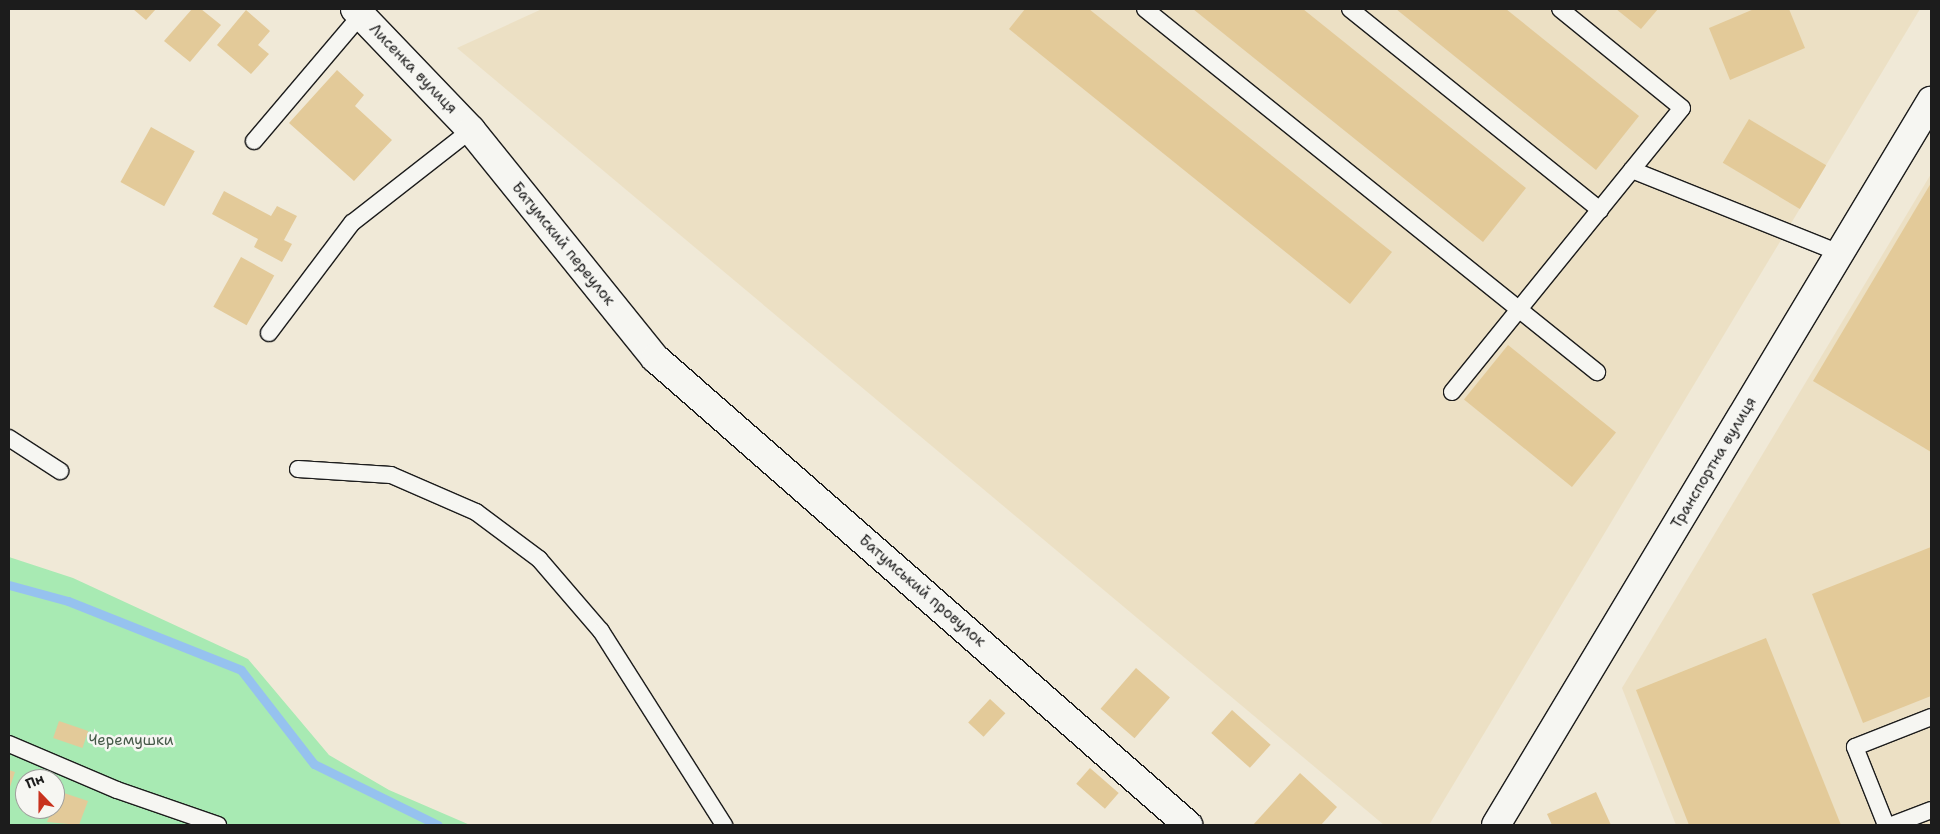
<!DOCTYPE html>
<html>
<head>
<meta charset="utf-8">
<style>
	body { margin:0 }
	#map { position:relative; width:1940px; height:834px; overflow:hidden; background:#f0e9d7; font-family:"Shantell Sans",sans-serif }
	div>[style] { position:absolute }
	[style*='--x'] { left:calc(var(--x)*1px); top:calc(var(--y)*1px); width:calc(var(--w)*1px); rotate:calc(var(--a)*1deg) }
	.built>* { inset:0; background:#ece0c4 }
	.green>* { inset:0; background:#a8eab3 }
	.stream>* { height:9px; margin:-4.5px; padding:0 4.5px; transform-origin:4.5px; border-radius:4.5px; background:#96c2ef }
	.building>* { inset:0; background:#e3ca99; transform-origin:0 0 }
	.roads { filter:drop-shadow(1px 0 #1c1c1c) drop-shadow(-1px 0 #1c1c1c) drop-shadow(0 1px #1c1c1c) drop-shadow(0 -1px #1c1c1c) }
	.lane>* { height:16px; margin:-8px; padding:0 8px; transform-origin:8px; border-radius:8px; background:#f6f6f2 }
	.street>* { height:28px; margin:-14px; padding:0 14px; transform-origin:14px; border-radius:14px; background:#f6f6f2 }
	span { translate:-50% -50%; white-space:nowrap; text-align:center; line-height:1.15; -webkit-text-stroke:5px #f6f6f2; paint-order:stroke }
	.street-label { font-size:15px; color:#1c1c1c }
	.park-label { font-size:15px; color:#465a49 }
	.frame { position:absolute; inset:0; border:10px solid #1c1c1c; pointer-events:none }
	.north { position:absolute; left:15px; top:769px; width:50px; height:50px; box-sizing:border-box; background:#f6f6f2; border:1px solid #9f9f9c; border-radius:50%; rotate:338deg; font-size:14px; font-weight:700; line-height:20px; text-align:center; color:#1c1c1c }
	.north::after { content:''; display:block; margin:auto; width:18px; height:22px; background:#c8321e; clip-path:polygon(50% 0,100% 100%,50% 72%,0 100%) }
</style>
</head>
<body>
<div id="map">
	<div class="built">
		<i style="clip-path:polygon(542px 9px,1920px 9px,1429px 825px,1384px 825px,457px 48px)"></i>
		<i style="clip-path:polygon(1931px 174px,1931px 825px,1676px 825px,1622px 688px)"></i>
	</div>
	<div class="green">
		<i style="clip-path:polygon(evenodd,9px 557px,73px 578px,248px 659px,329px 755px,389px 790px,470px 825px,9px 825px,9px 557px,25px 779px,55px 779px,55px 809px,25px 809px,25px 779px)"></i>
	</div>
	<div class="stream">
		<i style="--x:9;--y:585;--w:61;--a:15.2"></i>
		<i style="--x:68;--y:601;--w:186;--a:21.7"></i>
		<i style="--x:241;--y:670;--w:119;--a:52.2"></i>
		<i style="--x:314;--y:764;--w:138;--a:26.2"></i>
	</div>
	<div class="building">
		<i style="clip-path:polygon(133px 9px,156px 9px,146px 20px)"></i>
		<i style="clip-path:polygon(192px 9px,201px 9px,221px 25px,190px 62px,164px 41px)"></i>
		<i style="clip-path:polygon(1025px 9px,1089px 9px,1392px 252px,1350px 304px,1009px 29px)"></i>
		<i style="clip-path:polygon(1193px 9px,1303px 9px,1526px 188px,1483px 242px)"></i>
		<i style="clip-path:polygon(1396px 9px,1506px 9px,1639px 116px,1596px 170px)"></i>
		<i style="clip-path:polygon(1616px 9px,1658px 9px,1641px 29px)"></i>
		<i style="clip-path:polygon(1754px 9px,1789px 9px,1805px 48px,1730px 80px,1709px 28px)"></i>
		<i style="clip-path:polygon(246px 10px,270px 31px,258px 45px,269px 54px,251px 74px,217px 45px)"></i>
		<i style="clip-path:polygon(337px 70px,364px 95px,355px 106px,392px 140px,354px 181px,289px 123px)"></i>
		<i style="left:1749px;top:119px;width:90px;height:51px;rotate:31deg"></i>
		<i style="left:151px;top:127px;width:50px;height:63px;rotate:29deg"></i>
		<i style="clip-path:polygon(1931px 183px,1931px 452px,1813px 381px)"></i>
		<i style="clip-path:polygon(224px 191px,271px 216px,277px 206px,297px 216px,284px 240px,292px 244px,282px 262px,254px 247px,258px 239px,212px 214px)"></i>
		<i style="left:241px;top:257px;width:38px;height:57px;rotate:29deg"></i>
		<i style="left:1508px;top:345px;width:139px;height:70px;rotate:39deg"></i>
		<i style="clip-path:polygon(1931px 547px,1931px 696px,1863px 723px,1812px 594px)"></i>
		<i style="clip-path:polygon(1766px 638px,1841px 825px,1689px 825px,1636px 690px)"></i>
		<i style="left:1136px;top:668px;width:45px;height:54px;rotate:41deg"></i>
		<i style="left:990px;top:699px;width:21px;height:32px;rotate:43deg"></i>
		<i style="left:1232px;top:710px;width:52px;height:31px;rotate:42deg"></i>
		<i style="left:59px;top:721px;width:31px;height:18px;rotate:19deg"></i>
		<i style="left:1090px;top:768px;width:38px;height:21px;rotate:41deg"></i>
		<i style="clip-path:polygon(9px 770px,15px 772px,9px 790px)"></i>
		<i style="clip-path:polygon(1300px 773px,1337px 807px,1321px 825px,1253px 825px)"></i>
		<i style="clip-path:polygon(58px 791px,88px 801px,79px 825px,47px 822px,52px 809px,55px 809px)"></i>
		<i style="clip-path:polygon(1596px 792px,1611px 825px,1552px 825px,1547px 814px)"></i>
	</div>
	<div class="roads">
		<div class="lane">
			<i style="--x:1145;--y:9;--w:580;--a:38.77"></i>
			<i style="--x:1350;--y:9;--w:321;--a:38.8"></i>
			<i style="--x:254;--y:141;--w:165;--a:-49.7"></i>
			<i style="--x:1632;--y:170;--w:224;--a:21.8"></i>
			<i style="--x:269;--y:333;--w:138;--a:-53"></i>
			<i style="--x:352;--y:223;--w:151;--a:-38"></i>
			<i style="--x:1452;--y:392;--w:365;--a:-51"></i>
			<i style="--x:1682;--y:108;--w:157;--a:-140.9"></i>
			<i style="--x:9;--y:438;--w:61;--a:32.9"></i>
			<i style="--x:298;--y:469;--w:93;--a:3.7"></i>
			<i style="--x:391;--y:475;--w:93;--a:23.5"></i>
			<i style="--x:476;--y:512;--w:79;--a:36.7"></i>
			<i style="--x:539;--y:559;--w:95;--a:49.3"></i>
			<i style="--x:601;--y:631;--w:230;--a:57.6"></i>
			<i style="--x:9;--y:744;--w:117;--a:23.1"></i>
			<i style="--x:117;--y:790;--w:107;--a:19.1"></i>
			<i style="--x:1886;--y:825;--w:84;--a:-111.7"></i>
			<i style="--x:1855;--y:747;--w:82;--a:-21.5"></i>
			<i style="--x:1892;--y:825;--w:42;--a:-21"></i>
		</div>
		<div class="street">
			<i style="--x:355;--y:9;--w:168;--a:46.2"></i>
			<i style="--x:471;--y:130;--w:293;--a:51.1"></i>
			<i style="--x:655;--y:358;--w:709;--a:41.22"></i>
			<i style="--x:1496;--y:825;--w:845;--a:-59"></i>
		</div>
	</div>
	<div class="street-label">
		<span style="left:413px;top:69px;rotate:46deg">Лисенка вулиця</span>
		<span style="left:563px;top:244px;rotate:51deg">Батумский переулок</span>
		<span style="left:1714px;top:463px;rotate:-59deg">Транспортна вулиця</span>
		<span style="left:922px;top:591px;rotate:41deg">Батумський провулок</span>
	</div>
	<div class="park-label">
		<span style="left:131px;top:741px">Черемушки</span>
	</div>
	<div class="frame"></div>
	<div class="north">Пн</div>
</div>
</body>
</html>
